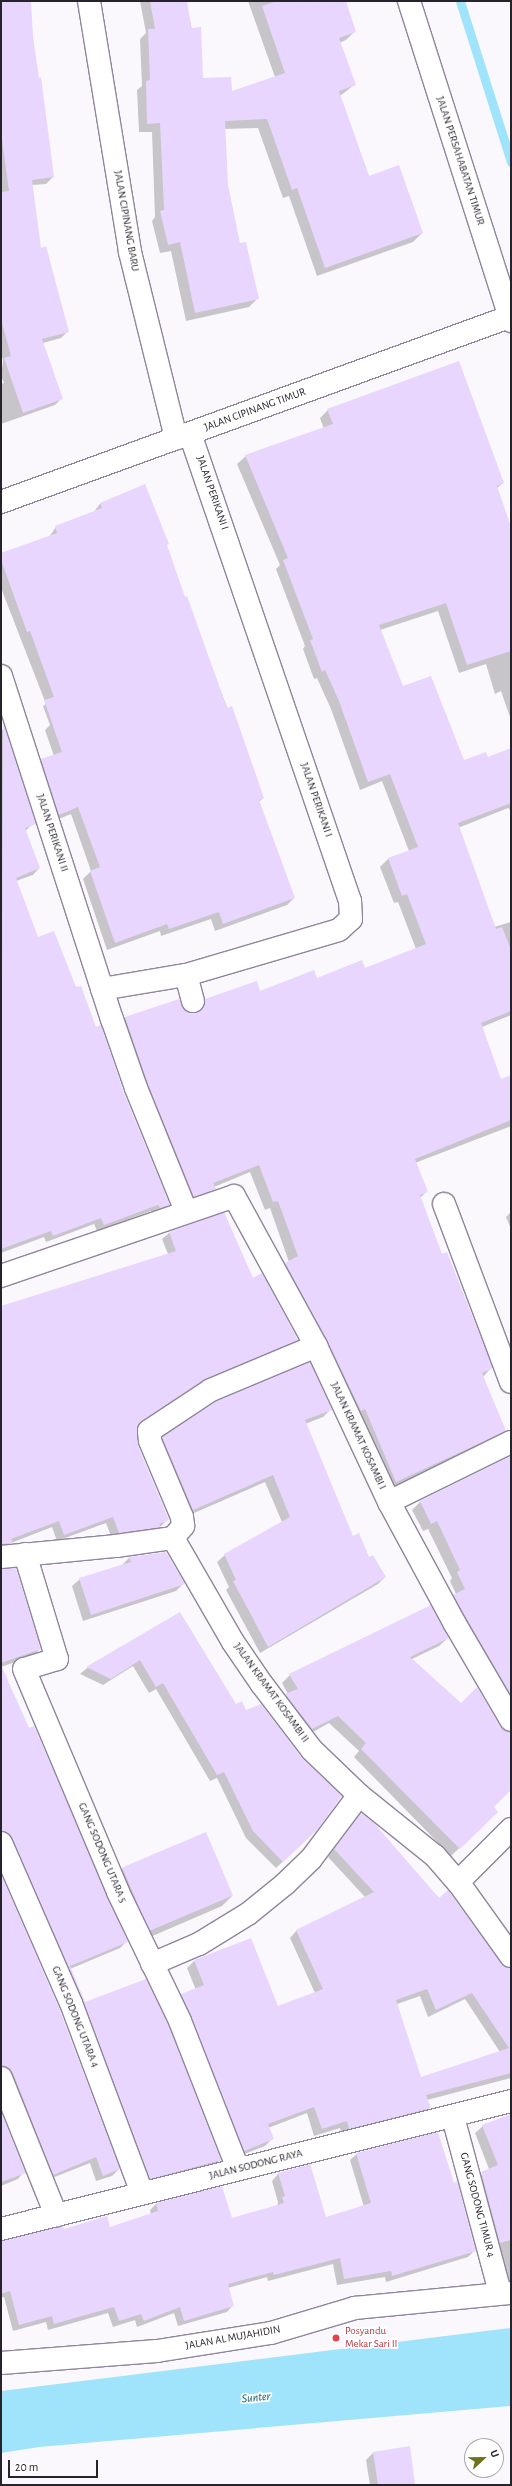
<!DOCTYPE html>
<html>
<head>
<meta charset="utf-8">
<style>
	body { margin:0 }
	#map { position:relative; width:512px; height:2486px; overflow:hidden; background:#faf7fd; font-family:"Alegreya Sans",sans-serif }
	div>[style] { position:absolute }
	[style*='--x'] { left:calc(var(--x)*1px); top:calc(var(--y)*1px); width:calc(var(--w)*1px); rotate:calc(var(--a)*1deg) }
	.water>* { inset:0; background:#a0e4fc }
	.shadow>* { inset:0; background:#0003 }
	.stream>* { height:9px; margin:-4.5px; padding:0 4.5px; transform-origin:4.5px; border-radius:4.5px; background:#a0e4fc }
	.building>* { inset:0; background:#e8d6fe; transform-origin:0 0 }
	.roads { filter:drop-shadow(1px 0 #8f859d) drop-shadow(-1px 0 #8f859d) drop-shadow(0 1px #8f859d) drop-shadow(0 -1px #8f859d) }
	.minor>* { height:22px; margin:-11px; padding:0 11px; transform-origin:11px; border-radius:11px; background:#fff }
	.tertiary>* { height:22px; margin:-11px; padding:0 11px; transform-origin:11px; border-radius:11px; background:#fff }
	.dots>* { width:11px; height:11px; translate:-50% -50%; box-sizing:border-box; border:2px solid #fff; border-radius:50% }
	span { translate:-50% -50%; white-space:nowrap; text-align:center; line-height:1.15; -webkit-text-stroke:3.5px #fff; paint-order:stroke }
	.street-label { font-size:11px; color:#27232d }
	.health-label { font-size:11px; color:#be3a42 }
	.left { translate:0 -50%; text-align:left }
	.water-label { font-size:12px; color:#035367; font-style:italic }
	.frame { position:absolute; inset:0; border:2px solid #27232d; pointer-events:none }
	.north { position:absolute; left:464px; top:2438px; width:40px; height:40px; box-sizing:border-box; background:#fff; border:1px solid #a9a7ab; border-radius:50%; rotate:68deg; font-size:11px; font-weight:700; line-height:16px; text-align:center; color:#27232d }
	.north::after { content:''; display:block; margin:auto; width:14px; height:18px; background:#6e731b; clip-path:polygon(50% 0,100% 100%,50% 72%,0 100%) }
	.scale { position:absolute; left:8px; top:2460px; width:90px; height:18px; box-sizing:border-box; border:2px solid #27232d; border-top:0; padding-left:5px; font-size:12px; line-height:14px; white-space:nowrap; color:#27232d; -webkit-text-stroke:3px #fff; paint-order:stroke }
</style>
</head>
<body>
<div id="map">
	<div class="water">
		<i style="clip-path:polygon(511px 2328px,511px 2406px,39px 2447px,1px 2453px,1px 2391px)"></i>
	</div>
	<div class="shadow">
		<i style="clip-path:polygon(1px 1px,30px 1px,32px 37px,53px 177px,46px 184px,32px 185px,40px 249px,68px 331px,61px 338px,43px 343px,62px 398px,55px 405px,1px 424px,1px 384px,4px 383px,1px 376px,3px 361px,1px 352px)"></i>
		<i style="clip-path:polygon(140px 1px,186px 1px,202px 79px,231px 93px,275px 77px,248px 1px,344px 1px,355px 31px,346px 40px,339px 43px,354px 85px,340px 96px,369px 177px,422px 233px,413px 242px,317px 276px,289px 196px,283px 198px,258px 128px,224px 129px,227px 185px,239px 244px,258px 298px,249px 307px,186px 321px,171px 251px,160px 253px,152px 221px,155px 217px,152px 132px,139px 132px,137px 90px,142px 86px,140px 39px,146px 33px)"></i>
		<i style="clip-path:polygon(evenodd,328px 410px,503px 483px,497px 488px,511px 530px,511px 720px,501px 691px,495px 694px,486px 664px,459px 673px,438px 611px,380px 630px,402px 687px,463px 761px,487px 759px,511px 750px,511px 811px,508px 808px,458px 828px,494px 927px,511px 922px,511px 1015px,482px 1027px,500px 1080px,511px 1076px,511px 1126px,415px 1163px,426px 1192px,420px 1198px,442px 1255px,491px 1368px,483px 1377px,505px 1430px,496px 1439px,388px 1490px,277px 1272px,289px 1262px,270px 1208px,265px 1210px,250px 1172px,214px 1187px,206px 1197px,186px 1204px,117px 1026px,125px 1018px,179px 1000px,184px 1011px,196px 1014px,197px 1008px,206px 999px,260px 993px,365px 970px,416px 949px,398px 902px,394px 903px,380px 867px,388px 859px,409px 851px,382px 781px,360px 790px,331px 709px,317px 678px,314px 679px,303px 649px,305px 646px,276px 569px,280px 565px,237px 464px,246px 456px,324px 429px,320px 418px,328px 410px,203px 1004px,205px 1004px,202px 1015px,200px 1014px,203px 1004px)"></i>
		<i style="clip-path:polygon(145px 486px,184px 598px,263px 798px,259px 802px,294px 898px,287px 905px,215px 931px,211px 919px,161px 936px,160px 931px,107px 950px,83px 879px,91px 871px,71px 814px,51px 822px,34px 768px,42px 760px,54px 756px,45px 730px,50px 725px,43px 706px,46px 704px,1px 588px,1px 554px,49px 537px,56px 527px,93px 513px,100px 504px)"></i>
		<i style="clip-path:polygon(1px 725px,34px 823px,25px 831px,39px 868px,33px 875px,16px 881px,38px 938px,75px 989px,96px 1028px,169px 1205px,162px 1211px,153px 1214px,151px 1211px,97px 1231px,94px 1224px,46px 1242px,44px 1237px,1px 1253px)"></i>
		<i style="clip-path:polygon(511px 1212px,511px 1229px,506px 1217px)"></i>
		<i style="clip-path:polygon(224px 1214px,252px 1279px,297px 1340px,290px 1346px,198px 1385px,137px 1427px,137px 1446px,168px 1519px,153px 1534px,112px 1539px,106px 1523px,57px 1541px,52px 1527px,11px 1543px,1px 1550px,1px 1307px,168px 1254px,162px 1239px,169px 1233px)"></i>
		<i style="clip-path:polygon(331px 1409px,323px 1417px,305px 1424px,352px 1537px,385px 1577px,378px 1584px,260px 1653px,226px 1590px,229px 1587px,217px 1562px,225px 1555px,282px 1522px,265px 1482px,185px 1517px,155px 1445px,163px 1438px)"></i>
		<i style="clip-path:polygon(511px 1457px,511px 1717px,446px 1603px,456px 1594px,450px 1581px,452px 1578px,428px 1529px,423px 1531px,412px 1510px,420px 1502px)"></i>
		<i style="clip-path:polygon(166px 1553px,184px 1583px,176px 1591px,83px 1621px,72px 1586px,80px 1579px,122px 1565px,129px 1558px)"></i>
		<i style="clip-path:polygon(1px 1569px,40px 1649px,33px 1656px,1px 1667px)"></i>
		<i style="clip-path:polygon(179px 1614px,309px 1837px,276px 1868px,246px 1838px,217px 1778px,210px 1781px,156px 1689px,149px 1693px,133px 1666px,103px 1685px,80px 1674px,87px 1668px)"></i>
		<i style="clip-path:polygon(448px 1638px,439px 1646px,412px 1659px,461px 1704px,511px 1733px,511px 1789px,492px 1807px,497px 1812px,451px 1856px,354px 1757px,359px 1751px,329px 1723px,304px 1737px,278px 1703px,288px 1694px,282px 1683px,290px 1675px)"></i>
		<i style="clip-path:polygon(1px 1668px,127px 1941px,120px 1948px,70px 1969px,84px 2004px,220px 2160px,214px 2166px,144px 2185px,1px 1839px)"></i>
		<i style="clip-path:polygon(evenodd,361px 1814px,500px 1964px,511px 1968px,511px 2078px,427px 2100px,429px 2108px,422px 2115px,342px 2135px,340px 2128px,314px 2136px,307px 2113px,268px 2128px,272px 2139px,265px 2146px,237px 2157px,174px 2002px,182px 1995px,196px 1990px,187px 1968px,194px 1961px,277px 2007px,315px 1993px,290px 1938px,297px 1930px,365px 1897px,328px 1857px,361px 1814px,420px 1996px,428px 2017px,465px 1999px,500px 2052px,420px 2078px,397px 2004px,420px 1996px)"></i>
		<i style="clip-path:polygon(205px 1833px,232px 1896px,222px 1906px,141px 1941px,112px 1879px,122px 1869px)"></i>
		<i style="clip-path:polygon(1px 1877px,119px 2169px,112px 2176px,96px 2181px,90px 2163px,47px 2180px,1px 2075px)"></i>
		<i style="clip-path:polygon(1px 2114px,24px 2172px,18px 2179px,1px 2186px)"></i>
		<i style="clip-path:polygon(511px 2115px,511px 2282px,505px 2284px,474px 2180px,489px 2169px,475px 2133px,483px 2126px)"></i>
		<i style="clip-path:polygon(357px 2154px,475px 2250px,468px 2257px,386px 2282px,385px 2277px,337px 2285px,333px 2264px,268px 2281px,267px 2277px,228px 2288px,233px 2305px,227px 2312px,178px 2326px,174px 2313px,137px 2327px,135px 2320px,113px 2327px,108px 2313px,48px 2330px,46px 2322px,13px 2331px,4px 2297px,1px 2298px,1px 2255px,63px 2230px,110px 2228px,151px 2214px,150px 2210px,156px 2204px,221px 2188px,231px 2219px,277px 2206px,278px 2202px,272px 2181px,278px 2174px,310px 2165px,325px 2218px,364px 2207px,350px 2160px)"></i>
		<i style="clip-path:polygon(374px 2452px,414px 2485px,370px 2485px,366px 2460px)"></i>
	</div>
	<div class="stream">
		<i style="--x:460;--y:1;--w:169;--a:72.4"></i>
	</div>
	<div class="building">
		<i style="clip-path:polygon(1px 1px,31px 1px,33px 37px,39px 78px,41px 77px,54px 177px,32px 180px,41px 248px,46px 246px,69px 332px,42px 339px,63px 399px,23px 413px,4px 358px,11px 356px,1px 319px,1px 192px,9px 191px,1px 132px)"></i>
		<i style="clip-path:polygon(150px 1px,187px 1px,191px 28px,201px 27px,203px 78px,231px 77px,232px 91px,285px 73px,262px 6px,277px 1px,346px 1px,356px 32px,339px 38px,356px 85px,339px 91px,369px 176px,399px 165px,423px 233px,325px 268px,297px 188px,292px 190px,267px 119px,225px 121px,228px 185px,240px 243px,246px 242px,259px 299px,195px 313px,180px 242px,168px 245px,160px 211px,164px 210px,160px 123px,147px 124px,146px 81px,150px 80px,148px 29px,155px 29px)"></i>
		<i style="clip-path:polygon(459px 361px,504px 483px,497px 486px,511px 527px,511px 651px,467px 665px,446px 603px,379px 625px,403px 686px,431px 676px,464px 760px,486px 752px,488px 757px,511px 748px,511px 803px,458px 823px,496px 929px,502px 927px,511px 950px,511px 1011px,481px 1023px,501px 1079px,511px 1075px,511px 1120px,415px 1159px,428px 1192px,420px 1195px,442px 1254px,447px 1252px,493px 1368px,482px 1373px,506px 1431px,396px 1482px,365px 1409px,361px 1411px,327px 1340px,285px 1263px,298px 1256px,278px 1201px,273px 1202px,259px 1165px,213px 1183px,216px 1189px,194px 1197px,148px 1084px,125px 1017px,179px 999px,184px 1010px,196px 1013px,202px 1010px,205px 999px,257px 981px,260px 991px,314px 970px,317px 978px,362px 960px,365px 968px,426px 944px,407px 894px,402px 896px,388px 858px,418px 847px,390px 774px,368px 782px,339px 701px,325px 670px,322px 672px,310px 640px,313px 639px,283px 560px,288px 558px,245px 455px,333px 424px,327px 409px)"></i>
		<i style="clip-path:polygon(145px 484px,169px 544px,167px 545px,185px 597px,187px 596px,227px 708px,232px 706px,264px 798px,259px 800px,295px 898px,223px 924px,219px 912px,169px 929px,167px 924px,115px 943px,90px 871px,100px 867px,78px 807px,59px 815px,41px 759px,62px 752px,44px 700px,54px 697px,30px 631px,27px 632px,1px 560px,1px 553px,57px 533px,55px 526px,102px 508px,100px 503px)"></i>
		<i style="clip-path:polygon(3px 722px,36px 824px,25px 828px,40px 868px,16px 878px,38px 937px,54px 931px,76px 987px,81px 986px,96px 1027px,101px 1025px,124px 1093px,170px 1205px,160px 1208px,158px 1205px,104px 1225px,101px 1218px,53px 1236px,51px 1231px,1px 1249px)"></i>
		<i style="clip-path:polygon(224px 1212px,253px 1278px,262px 1273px,298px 1340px,206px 1379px,138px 1425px,138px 1446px,169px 1520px,159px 1524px,161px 1527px,119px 1533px,113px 1517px,64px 1535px,59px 1521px,11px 1539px,13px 1543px,1px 1544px,1px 1306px,176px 1251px,169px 1232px)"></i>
		<i style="clip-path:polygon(310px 1362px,332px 1410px,305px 1420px,353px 1536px,359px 1533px,369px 1557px,373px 1555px,386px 1577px,268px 1647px,233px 1581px,236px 1580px,224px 1554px,290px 1517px,273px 1475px,193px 1510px,162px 1437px,217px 1401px)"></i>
		<i style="clip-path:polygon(511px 1456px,511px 1695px,453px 1595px,465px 1589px,457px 1572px,460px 1570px,437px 1521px,431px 1524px,420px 1501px)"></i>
		<i style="clip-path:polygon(166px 1552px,185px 1584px,91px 1615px,79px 1578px,131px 1562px,129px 1557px)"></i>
		<i style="clip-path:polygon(16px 1568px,41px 1649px,1px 1663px,1px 1569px)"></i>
		<i style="clip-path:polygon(431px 1605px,449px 1638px,410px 1657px,461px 1703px,477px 1687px,500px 1726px,511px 1732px,511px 1790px,494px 1807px,498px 1812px,460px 1849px,361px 1749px,366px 1743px,338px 1716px,312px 1729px,285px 1694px,298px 1689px,289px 1674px)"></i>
		<i style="clip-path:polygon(180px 1612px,236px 1704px,242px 1701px,246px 1710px,261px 1704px,302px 1758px,342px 1796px,317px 1830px,283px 1862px,253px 1831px,224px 1772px,217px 1775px,163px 1683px,156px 1687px,140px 1660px,111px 1679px,86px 1667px)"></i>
		<i style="clip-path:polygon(1px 1665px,29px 1728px,34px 1726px,128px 1942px,70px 1966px,85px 2002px,146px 1979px,169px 2026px,221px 2160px,150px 2179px,82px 1998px,12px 1838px,8px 1833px,1px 1831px)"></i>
		<i style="clip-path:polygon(evenodd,361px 1813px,374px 1823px,439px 1898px,448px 1890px,501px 1963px,511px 1968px,511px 2073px,426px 2095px,431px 2108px,349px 2129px,347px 2121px,322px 2129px,314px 2107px,268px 2124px,274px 2139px,244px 2151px,181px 1994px,204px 1985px,194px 1960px,251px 1938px,278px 2006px,323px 1989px,296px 1930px,374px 1892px,334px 1849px,361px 1813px,427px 1989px,436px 2010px,472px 1993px,509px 2048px,421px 2077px,396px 2000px,427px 1989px)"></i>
		<i style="left:206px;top:1832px;width:69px;height:91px;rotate:67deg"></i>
		<i style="clip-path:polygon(1px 1874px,59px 2008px,120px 2169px,103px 2176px,96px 2157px,53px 2175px,13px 2073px,8px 2068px,1px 2066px)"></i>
		<i style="clip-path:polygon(1px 2112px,26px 2173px,1px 2182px)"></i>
		<i style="clip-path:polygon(511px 2114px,511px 2240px,500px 2243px,481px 2172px,498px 2165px,482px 2125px)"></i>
		<i style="clip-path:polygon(438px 2132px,454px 2183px,457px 2181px,476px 2251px,392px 2276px,391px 2271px,344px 2279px,340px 2258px,274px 2275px,273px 2272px,228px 2284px,234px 2306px,184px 2321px,180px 2307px,144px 2321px,141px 2314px,119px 2321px,114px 2307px,54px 2324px,52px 2316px,19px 2325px,10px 2291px,1px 2294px,1px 2241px,63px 2226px,64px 2229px,107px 2216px,110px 2227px,158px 2211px,156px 2203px,222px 2186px,232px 2218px,284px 2203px,282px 2197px,285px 2196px,278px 2173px,310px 2164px,326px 2217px,371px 2203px,356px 2153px)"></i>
		<i style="clip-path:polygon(410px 2446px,415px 2485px,378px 2485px,373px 2452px)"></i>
	</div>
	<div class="roads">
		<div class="minor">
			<i style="--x:89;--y:1;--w:254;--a:80.7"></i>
			<i style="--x:130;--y:252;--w:192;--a:76.1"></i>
			<i style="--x:1;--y:502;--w:541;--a:-20.01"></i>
			<i style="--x:1;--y:676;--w:361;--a:72.1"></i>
			<i style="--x:112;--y:1019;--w:73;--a:70.8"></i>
			<i style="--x:136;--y:1088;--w:133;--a:67.9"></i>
			<i style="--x:186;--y:975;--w:27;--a:75"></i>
			<i style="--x:102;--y:989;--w:85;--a:-9.5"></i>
			<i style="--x:186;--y:975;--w:159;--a:-16.4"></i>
			<i style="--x:339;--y:930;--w:16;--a:-43"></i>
			<i style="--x:351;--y:919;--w:18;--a:-93"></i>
			<i style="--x:350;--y:901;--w:494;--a:-108.9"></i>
			<i style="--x:444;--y:1204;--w:190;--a:69.4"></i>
			<i style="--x:1;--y:1276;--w:246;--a:-18.9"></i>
			<i style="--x:234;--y:1196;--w:171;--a:61.3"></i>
			<i style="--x:316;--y:1346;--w:172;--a:64.9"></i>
			<i style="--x:389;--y:1502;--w:139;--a:61.6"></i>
			<i style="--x:455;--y:1624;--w:111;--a:59.7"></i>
			<i style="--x:389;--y:1502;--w:136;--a:-26.2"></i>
			<i style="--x:173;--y:1538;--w:16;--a:-50"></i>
			<i style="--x:183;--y:1526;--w:9;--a:-96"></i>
			<i style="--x:182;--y:1517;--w:82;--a:-112.8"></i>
			<i style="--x:150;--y:1441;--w:10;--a:-96"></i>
			<i style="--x:149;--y:1431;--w:74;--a:-33.5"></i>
			<i style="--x:211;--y:1390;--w:114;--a:-22.7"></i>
			<i style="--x:25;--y:1554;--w:110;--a:73.1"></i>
			<i style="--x:57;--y:1659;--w:34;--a:163"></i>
			<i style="--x:24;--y:1669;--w:242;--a:67.1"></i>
			<i style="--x:118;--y:1892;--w:143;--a:64.3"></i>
			<i style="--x:180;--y:2021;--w:159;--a:68.6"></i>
			<i style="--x:1;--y:1557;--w:116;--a:-5.5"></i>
			<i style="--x:116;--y:1546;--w:58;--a:-8"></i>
			<i style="--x:173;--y:1538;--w:120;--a:60"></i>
			<i style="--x:233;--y:1642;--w:50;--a:55.7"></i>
			<i style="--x:261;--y:1683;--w:84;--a:52.7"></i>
			<i style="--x:312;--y:1750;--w:65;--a:43.8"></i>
			<i style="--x:359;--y:1795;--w:97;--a:38.8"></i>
			<i style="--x:435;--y:1856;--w:35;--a:49"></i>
			<i style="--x:458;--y:1882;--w:91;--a:54.4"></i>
			<i style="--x:1;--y:1843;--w:175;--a:66.4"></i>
			<i style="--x:71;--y:2003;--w:203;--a:69.5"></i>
			<i style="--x:458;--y:1882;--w:75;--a:-45"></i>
			<i style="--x:152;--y:1964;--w:51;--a:-23.1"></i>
			<i style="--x:199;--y:1944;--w:57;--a:-31.5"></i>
			<i style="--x:248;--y:1914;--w:48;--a:-39"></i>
			<i style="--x:285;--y:1884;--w:36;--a:-44"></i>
			<i style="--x:311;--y:1859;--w:80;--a:-53.1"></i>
			<i style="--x:1;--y:2078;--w:148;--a:68.1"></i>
			<i style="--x:453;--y:2117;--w:181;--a:75"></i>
			<i style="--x:1;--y:2229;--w:526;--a:-14.09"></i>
			<i style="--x:1;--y:2363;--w:156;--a:-4.4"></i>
			<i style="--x:157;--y:2351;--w:115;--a:-9"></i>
			<i style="--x:271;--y:2333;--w:88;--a:-16.6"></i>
			<i style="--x:355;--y:2308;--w:157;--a:-5.5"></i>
		</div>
		<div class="tertiary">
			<i style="--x:409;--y:1;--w:336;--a:72.3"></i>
		</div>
	</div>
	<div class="dots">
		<i style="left:336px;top:2338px;background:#e0444e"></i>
	</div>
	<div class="street-label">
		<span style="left:460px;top:161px;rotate:72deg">JALAN PERSAHABATAN TIMUR</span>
		<span style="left:126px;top:221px;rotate:80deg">JALAN CIPINANG BARU</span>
		<span style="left:255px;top:410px;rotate:-20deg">JALAN CIPINANG TIMUR</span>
		<span style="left:212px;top:493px;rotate:71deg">JALAN PERIKANI I</span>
		<span style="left:316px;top:800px;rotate:71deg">JALAN PERIKANI I</span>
		<span style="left:52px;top:833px;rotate:72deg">JALAN PERIKANI II</span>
		<span style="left:358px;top:1436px;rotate:65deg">JALAN KRAMAT KOSAMBI I</span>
		<span style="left:271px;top:1693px;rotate:54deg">JALAN KRAMAT KOSAMBI II</span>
		<span style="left:102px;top:1853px;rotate:67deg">GANG SODONG UTARA 5</span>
		<span style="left:75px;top:2017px;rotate:68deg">GANG SODONG UTARA 4</span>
		<span style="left:256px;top:2165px;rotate:-14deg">JALAN SODONG RAYA</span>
		<span style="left:477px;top:2205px;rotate:75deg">GANG SODONG TIMUR 4</span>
		<span style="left:233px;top:2338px;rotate:-10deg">JALAN AL MUJAHIDIN</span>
	</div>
	<div class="health-label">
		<span class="left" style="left:345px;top:2338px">Posyandu<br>Mekar Sari II</span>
	</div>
	<div class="water-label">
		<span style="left:256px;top:2398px;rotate:-6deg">Sunter</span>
	</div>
	<div class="frame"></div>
	<div class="north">U</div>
	<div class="scale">20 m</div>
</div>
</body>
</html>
